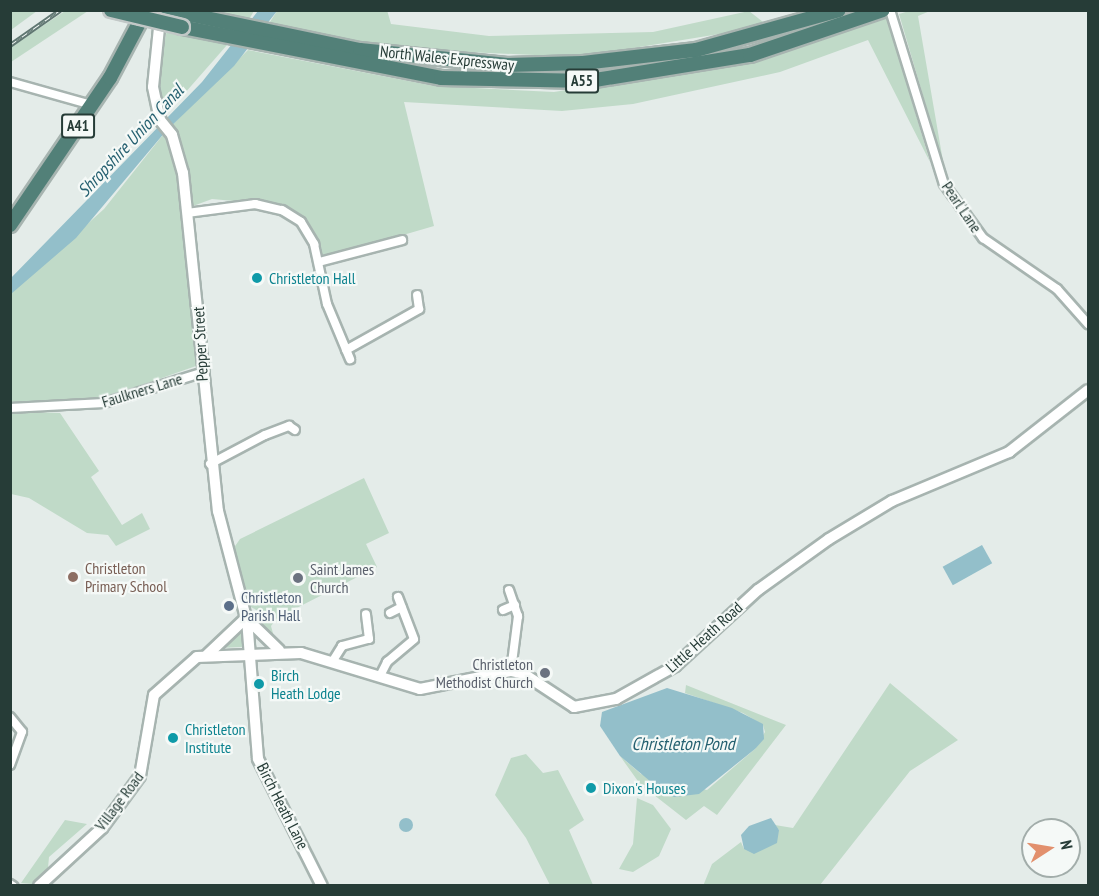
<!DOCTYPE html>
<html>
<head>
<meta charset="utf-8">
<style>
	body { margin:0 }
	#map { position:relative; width:1099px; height:896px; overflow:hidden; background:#e4ece9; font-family:"PT Sans Narrow",sans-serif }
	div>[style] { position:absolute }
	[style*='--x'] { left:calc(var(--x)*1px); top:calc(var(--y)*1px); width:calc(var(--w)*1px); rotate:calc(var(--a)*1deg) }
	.green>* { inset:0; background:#c0dac8 }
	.water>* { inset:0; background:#93bfca; transform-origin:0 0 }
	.round { border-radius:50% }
	.roads { filter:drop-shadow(2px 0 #a7b4b0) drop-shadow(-2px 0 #a7b4b0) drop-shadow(0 2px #a7b4b0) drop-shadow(0 -2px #a7b4b0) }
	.minor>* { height:8px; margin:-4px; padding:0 4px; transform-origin:4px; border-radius:4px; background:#fff }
	.tertiary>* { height:10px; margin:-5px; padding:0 5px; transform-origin:5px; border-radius:5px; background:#fff }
	.trunk>* { height:14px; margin:-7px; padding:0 7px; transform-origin:7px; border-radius:7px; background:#528078 }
	.rail>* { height:4.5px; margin-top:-2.25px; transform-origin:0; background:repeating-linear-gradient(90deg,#f5f9f7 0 7px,#607772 0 14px); box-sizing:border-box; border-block:2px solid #607772 }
	.bridges { filter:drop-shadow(2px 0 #c2c8c7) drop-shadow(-2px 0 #c2c8c7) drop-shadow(0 2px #c2c8c7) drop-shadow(0 -2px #c2c8c7) }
	.trunk-bridge>* { height:14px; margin:-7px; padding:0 7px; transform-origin:7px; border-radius:7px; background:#528078 }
	.dots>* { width:16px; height:16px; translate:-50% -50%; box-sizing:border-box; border:3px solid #f5f9f7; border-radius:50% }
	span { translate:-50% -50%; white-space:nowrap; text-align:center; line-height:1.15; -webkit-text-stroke:4.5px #f5f9f7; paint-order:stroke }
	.shield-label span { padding:2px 4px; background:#f5f9f7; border:2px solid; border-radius:4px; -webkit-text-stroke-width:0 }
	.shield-label { font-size:15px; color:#263c37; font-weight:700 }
	.street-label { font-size:16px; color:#263c37 }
	.culture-label { font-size:16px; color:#0d838f }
	.left { translate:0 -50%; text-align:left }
	.education-label { font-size:16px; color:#785e54 }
	.worship-label { font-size:16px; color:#5b616d }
	.right { translate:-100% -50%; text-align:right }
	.service-label { font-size:16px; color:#4e5e75 }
	.water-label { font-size:18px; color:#266171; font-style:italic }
	.frame { position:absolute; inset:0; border:12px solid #263c37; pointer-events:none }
	.north { position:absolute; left:1021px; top:818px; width:60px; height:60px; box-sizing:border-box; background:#f5f9f7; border:2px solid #a2adaa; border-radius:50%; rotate:78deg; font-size:16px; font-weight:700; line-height:24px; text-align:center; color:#263c37 }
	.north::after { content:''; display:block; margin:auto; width:21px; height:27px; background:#e2906d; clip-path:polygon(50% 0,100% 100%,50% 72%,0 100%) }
</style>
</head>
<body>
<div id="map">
	<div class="green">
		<i style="clip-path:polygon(11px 10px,37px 10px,37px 11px,11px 30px)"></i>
		<i style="clip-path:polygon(387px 10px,391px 24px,489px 36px,653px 32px,749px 11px,768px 26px,578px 57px,403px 49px,268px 25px,277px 11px)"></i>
		<i style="clip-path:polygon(65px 11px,88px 11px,11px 62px,11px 47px)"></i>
		<i style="clip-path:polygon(200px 11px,254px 11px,248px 21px)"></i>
		<i style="clip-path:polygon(909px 11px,930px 11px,918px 16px,944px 167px,899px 14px)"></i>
		<i style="clip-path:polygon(887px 18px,930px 162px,868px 40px,780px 72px,633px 104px,562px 111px,404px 102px,434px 226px,331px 256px,320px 254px,306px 221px,279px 205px,212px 199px,193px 206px,175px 129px,170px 127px,248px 50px,434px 86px,554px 92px,764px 58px)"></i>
		<i style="clip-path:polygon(167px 30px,227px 45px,163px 118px,156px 81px)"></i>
		<i style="clip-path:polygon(166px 131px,180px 180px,196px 366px,99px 400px,11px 404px,10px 294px,104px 209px)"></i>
		<i style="clip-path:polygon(10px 411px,60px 413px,99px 471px,91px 477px,122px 525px,142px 513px,150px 529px,116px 546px,108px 535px,87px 533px,29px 498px,11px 494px)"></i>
		<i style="clip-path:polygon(364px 478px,389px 533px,366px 544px,377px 567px,277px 618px,271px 626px,274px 637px,259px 620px,260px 612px,249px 606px,233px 549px,240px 539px)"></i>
		<i style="clip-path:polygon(242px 630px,242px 647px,217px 648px)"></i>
		<i style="clip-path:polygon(890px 683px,958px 740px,910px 771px,820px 885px,703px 886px,712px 864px,741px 842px,744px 849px,779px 830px,775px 825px,793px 828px)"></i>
		<i style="clip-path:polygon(686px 685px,786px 725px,717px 815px,704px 806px,686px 820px,640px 784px,620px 756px,641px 774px,707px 790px,755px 749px,765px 732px,763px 725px,743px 713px,685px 693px)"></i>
		<i style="clip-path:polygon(526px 754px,543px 773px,558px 770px,584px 820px,569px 830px,593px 885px,550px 885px,526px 838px,495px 795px,511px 758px)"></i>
		<i style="clip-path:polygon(637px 798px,653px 805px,671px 829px,659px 856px,633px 872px,619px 869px,633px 844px)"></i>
		<i style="clip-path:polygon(65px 820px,87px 824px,49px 857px,48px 868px,33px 884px,21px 883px)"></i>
	</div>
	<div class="water">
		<i style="clip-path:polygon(258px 11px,277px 11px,234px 66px,166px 131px,76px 238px,11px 294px,10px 279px,202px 82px)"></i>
		<i style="left:982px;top:545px;width:21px;height:45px;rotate:61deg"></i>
		<i style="clip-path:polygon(667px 688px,732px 708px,763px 724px,764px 739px,755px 749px,699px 794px,674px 797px,657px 787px,620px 756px,600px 726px,602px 712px)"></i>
		<i class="round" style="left:399px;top:818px;width:14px;height:14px"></i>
		<i style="clip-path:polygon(771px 818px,779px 830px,777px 843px,754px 854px,744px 849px,741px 835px,749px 826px)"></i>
	</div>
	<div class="roads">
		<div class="minor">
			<i style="--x:890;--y:10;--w:182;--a:72.8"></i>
			<i style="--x:944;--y:184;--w:67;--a:54.2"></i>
			<i style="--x:983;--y:238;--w:90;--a:34.6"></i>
			<i style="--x:1057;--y:289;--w:47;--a:48.5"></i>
			<i style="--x:10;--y:82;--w:85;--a:15.7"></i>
			<i style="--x:187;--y:213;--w:69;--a:-7.5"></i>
			<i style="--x:255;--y:204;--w:28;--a:13"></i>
			<i style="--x:282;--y:210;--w:22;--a:32"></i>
			<i style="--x:301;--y:222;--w:26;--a:59"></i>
			<i style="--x:314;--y:244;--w:61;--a:77.8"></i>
			<i style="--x:327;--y:304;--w:60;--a:67.3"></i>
			<i style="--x:319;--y:262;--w:86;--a:-14.8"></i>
			<i style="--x:346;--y:350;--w:84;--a:-29.3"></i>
			<i style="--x:419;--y:309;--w:14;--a:-98"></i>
			<i style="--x:10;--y:408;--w:94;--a:-3"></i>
			<i style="--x:104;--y:403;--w:102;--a:-17.2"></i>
			<i style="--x:210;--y:464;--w:62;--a:-27.8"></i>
			<i style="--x:265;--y:435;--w:26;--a:-21"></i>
			<i style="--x:289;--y:426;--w:7;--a:34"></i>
			<i style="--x:509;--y:590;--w:28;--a:71"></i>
			<i style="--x:518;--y:616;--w:55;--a:97.3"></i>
			<i style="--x:503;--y:610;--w:13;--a:-23"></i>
			<i style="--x:390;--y:613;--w:13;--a:-27"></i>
			<i style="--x:334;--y:659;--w:15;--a:-58"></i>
			<i style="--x:342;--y:646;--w:28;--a:-15"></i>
			<i style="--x:369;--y:639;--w:25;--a:-97"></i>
			<i style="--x:380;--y:676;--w:16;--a:-63"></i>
			<i style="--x:387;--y:662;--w:35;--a:-40"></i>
			<i style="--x:414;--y:639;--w:45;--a:-110.9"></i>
			<i style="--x:10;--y:717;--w:19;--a:51"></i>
			<i style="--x:22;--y:732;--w:35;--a:110"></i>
			<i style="--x:10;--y:884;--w:4;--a:34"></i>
		</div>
		<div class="tertiary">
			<i style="--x:159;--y:28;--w:59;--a:95.8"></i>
			<i style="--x:153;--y:87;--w:34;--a:78"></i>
			<i style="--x:160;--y:120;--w:19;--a:51"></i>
			<i style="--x:172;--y:135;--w:40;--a:74"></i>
			<i style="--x:183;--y:173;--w:340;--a:84.1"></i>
			<i style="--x:218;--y:511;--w:111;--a:75.3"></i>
			<i style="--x:246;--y:618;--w:46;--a:44.1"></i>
			<i style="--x:247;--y:619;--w:140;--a:85.5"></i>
			<i style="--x:258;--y:759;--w:142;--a:63.3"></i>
			<i style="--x:207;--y:655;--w:54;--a:-43.5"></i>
			<i style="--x:39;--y:886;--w:86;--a:-42.6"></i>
			<i style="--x:102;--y:828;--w:64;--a:-53.8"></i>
			<i style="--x:140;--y:776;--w:82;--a:-80.2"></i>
			<i style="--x:154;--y:695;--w:57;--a:-41.5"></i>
			<i style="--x:197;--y:657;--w:104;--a:-2.2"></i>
			<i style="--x:301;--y:653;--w:124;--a:16.8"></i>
			<i style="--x:420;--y:689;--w:93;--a:-11.2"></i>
			<i style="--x:511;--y:671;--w:13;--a:13"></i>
			<i style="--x:524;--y:674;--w:60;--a:33.4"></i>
			<i style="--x:574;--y:707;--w:43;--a:-10.8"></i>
			<i style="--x:616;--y:699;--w:68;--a:-29.2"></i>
			<i style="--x:675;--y:666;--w:113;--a:-42.5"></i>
			<i style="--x:758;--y:590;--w:87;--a:-35.7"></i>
			<i style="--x:829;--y:539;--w:74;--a:-31.1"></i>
			<i style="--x:892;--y:501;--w:127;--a:-22.7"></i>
			<i style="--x:1009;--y:452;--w:100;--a:-38.1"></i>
		</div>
		<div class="trunk">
			<i style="--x:168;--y:10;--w:196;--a:11.8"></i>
			<i style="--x:360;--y:50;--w:148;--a:5.8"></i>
			<i style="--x:507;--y:65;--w:76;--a:-1.5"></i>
			<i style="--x:583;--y:63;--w:114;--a:-6.6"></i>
			<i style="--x:696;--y:50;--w:148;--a:-15.6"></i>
			<i style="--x:182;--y:27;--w:264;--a:11.1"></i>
			<i style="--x:441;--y:78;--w:148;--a:1.2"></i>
			<i style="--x:589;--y:81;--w:163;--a:-9.2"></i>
			<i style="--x:750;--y:55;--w:140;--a:-18.7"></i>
			<i style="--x:10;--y:225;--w:178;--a:-55.8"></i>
			<i style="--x:110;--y:78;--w:62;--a:-62.2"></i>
		</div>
	</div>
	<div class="rail">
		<i style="--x:10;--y:45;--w:61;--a:-35"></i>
	</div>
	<div class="bridges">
		<div class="trunk-bridge">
			<i style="--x:111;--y:10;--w:73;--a:13.5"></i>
		</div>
	</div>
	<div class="dots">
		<i style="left:257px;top:278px;background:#0f9aa8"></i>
		<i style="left:73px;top:577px;background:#8d6e63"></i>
		<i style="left:298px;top:578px;background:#6b7280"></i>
		<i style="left:229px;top:606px;background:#5c6f8a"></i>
		<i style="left:545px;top:673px;background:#6b7280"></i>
		<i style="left:259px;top:684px;background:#0f9aa8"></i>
		<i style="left:173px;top:738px;background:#0f9aa8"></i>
		<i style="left:591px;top:788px;background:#0f9aa8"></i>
	</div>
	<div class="shield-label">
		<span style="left:582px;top:81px">A55</span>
		<span style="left:78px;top:126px">A41</span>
	</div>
	<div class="street-label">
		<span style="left:447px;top:58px;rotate:6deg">North Wales Expressway</span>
		<span style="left:962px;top:207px;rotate:56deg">Pearl Lane</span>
		<span style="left:200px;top:344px;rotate:-93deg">Pepper Street</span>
		<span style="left:142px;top:390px;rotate:-17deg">Faulkners Lane</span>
		<span style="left:704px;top:637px;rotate:-42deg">Little Heath Road</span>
		<span style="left:119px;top:801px;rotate:-53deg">Village Road</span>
		<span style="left:283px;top:806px;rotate:63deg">Birch Heath Lane</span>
	</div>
	<div class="culture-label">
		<span class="left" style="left:269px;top:278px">Christleton Hall</span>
		<span class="left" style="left:271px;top:684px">Birch<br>Heath Lodge</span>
		<span class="left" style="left:185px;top:738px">Christleton<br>Institute</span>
		<span class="left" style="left:603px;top:788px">Dixon's Houses</span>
	</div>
	<div class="education-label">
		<span class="left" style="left:85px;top:577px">Christleton<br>Primary School</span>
	</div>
	<div class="worship-label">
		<span class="left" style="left:310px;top:578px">Saint James<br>Church</span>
		<span class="right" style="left:533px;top:673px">Christleton<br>Methodist Church</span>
	</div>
	<div class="service-label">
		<span class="left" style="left:241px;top:606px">Christleton<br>Parish Hall</span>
	</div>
	<div class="water-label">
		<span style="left:131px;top:141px;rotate:-47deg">Shropshire Union Canal</span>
		<span style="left:683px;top:744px">Christleton Pond</span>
	</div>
	<div class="frame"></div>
	<div class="north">N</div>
</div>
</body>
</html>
